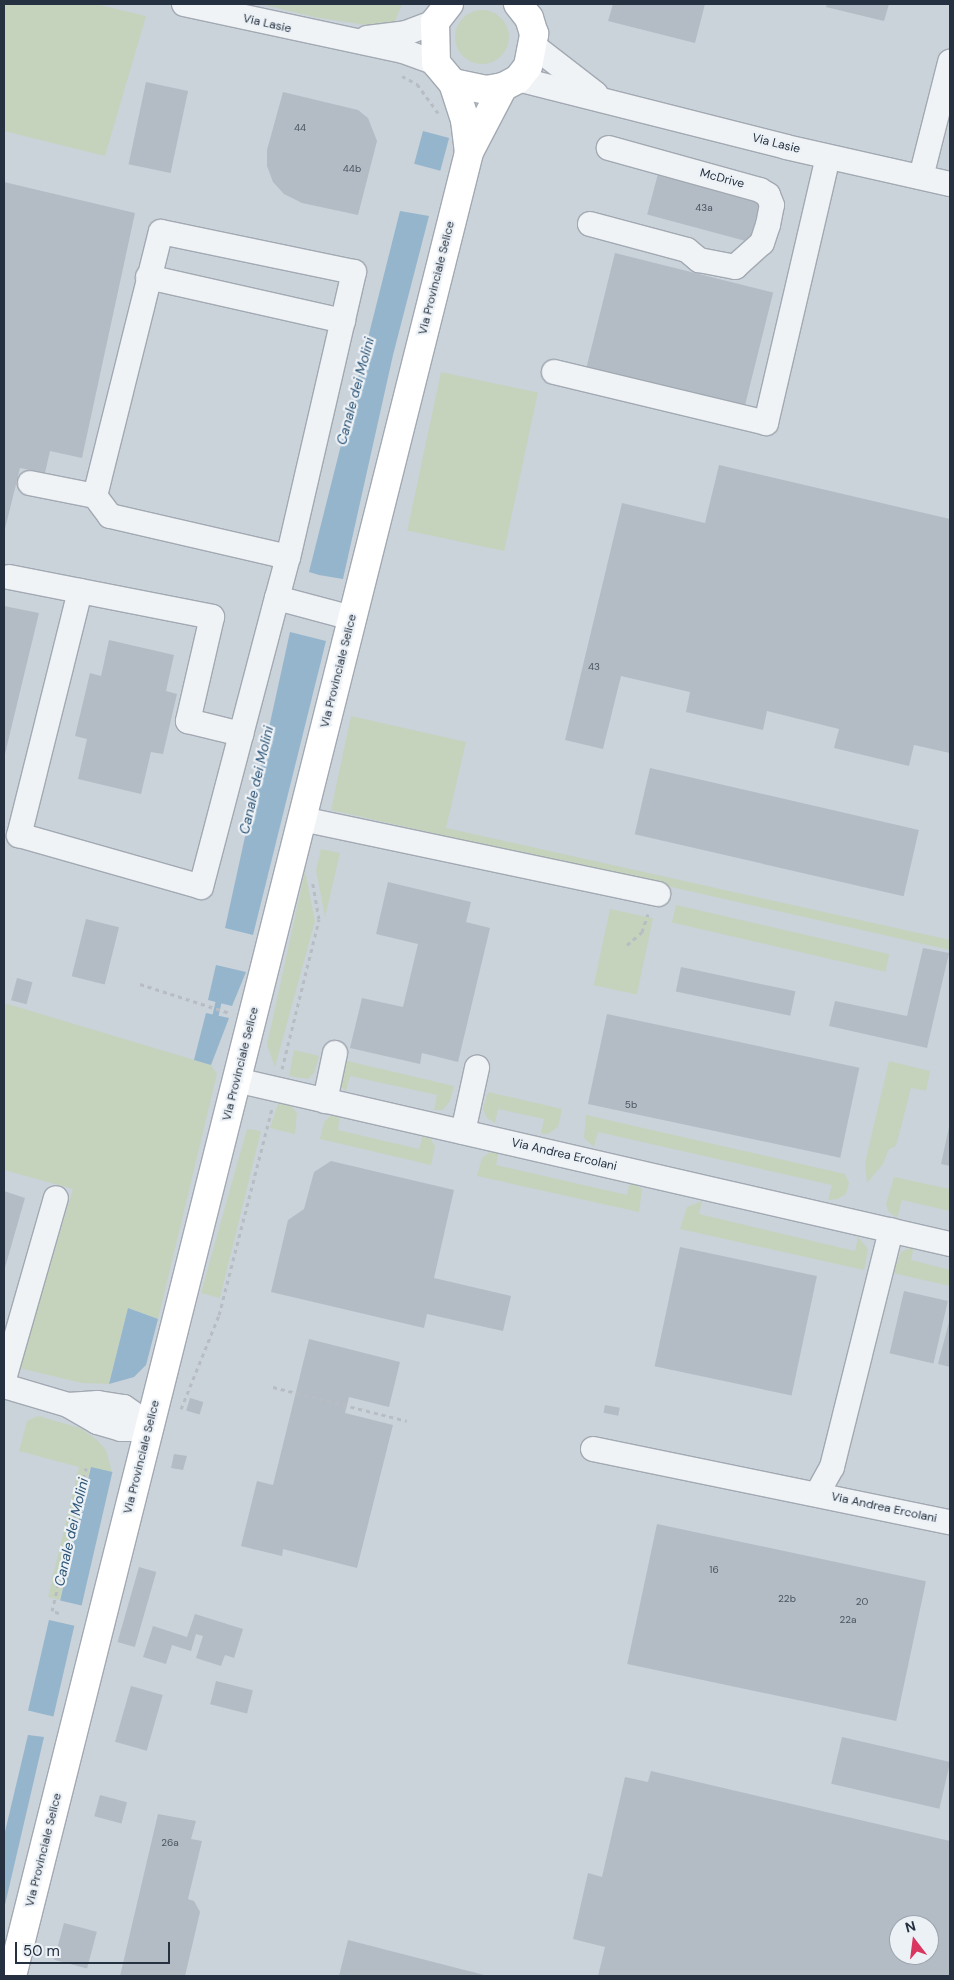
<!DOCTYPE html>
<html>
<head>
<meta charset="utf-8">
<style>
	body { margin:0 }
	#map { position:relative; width:954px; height:1980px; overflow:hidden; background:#dde2e8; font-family:"DM Sans",sans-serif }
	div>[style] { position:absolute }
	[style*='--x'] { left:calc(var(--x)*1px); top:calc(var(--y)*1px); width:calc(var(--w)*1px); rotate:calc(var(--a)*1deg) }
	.built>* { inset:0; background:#cad2da }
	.green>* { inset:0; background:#c5d3bd; transform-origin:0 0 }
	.round { border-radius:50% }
	.water>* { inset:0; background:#94b5cc; transform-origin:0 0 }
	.stream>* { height:6px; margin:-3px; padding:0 3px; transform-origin:3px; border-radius:3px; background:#94b5cc }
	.building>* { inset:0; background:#b3bcc5; transform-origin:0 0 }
	.path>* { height:3px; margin-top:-1.5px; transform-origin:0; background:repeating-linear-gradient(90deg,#b7bdc3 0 4px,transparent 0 8px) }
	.roads { filter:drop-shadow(1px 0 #a2a9b2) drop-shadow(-1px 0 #a2a9b2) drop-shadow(0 1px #a2a9b2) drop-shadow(0 -1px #a2a9b2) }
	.minor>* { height:24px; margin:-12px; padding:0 12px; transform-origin:12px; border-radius:12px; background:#f0f3f6 }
	.major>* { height:28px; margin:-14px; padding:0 14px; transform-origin:14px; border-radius:14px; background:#fff }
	span { translate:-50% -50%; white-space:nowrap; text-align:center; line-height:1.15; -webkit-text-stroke:4.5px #ecf1f6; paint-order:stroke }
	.number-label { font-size:10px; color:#485461 }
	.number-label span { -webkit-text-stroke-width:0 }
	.street-label { font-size:12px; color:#253140 }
	.water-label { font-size:14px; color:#2c5577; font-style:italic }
	.frame { position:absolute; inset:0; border:5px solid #253140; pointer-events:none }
	.north { position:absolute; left:889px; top:1915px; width:50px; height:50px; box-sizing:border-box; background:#ecf1f6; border:1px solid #9ca4ad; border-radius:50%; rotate:345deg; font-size:14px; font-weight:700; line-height:20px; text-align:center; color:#253140 }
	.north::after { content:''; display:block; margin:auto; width:18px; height:22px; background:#d9355f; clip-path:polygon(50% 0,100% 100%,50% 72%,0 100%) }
	.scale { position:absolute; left:15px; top:1942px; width:155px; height:22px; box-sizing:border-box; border:2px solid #253140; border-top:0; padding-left:6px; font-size:15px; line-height:18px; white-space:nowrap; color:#253140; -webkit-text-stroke:4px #ecf1f6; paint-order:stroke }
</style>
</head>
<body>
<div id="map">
	<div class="built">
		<i style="clip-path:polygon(evenodd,4px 4px,950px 4px,950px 1976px,4px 1976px,4px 4px,899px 1925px,929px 1925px,929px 1955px,899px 1955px,899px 1925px)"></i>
	</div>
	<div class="green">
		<i style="clip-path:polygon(4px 4px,95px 4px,146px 16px,105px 156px,4px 131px)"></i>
		<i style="clip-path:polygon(261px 4px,402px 4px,394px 24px,366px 25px,314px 17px)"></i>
		<i class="round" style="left:455px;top:10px;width:54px;height:54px"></i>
		<i style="left:441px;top:372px;width:99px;height:162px;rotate:12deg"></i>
		<i style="clip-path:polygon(351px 716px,466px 742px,446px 828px,950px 940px,950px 950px,331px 810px)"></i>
		<i style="clip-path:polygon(321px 849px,340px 853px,325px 917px,316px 870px)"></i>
		<i style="clip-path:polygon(305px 871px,315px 921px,275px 1067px,267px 1045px)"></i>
		<i style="left:676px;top:905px;width:219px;height:18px;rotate:13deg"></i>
		<i style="left:610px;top:909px;width:44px;height:78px;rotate:12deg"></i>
		<i style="clip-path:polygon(4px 1003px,211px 1065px,217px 1074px,158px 1319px,128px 1308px,109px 1384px,82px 1383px,19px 1368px,73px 1189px,4px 1170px)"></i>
		<i style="clip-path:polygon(294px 1050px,319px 1056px,314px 1073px,308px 1079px,289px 1076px)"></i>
		<i style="clip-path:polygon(339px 1059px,454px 1086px,450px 1101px,443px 1110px,434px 1110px,437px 1095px,350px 1076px,346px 1091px,337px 1083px)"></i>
		<i style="clip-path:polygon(889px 1061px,930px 1071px,926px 1091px,911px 1088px,896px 1146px,889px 1149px,883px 1164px,867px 1183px,865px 1163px)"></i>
		<i style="clip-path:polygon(488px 1092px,562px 1109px,558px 1127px,548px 1134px,541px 1134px,544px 1119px,498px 1109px,495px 1123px,487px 1118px,483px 1109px)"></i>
		<i style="clip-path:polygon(278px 1104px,291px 1106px,297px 1113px,295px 1134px,270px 1128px)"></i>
		<i style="clip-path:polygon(340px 1114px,338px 1130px,419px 1149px,423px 1134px,430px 1138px,435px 1146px,431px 1165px,320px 1139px,324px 1122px,331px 1115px)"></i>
		<i style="clip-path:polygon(586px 1115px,845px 1174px,849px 1183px,846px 1194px,838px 1199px,828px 1200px,832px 1185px,598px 1132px,594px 1147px,584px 1138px)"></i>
		<i style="clip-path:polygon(247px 1129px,261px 1131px,220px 1298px,201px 1293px)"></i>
		<i style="clip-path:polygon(492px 1151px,499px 1151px,496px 1165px,627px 1195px,630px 1181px,642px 1189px,639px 1212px,477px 1176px,482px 1158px)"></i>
		<i style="clip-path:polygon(894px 1177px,950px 1189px,950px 1211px,902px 1200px,897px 1218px,889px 1212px,886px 1204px)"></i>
		<i style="clip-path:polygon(702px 1201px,699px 1214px,855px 1251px,858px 1237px,868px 1249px,864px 1270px,680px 1229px,687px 1207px)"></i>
		<i style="clip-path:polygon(914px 1246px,911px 1260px,950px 1270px,950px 1286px,893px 1273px,901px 1252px)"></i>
		<i style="clip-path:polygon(38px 1416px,80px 1428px,96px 1439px,106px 1450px,112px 1472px,90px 1468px,60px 1600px,48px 1597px,79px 1467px,19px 1451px,27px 1421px)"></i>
	</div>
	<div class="water">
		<i style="left:423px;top:131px;width:27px;height:34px;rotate:15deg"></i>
		<i style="clip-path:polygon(400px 211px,429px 216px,393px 355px,343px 579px,319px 575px,309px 572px)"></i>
		<i style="clip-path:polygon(290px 632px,326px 641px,253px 935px,225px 928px)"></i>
		<i style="clip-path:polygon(216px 965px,246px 972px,232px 1006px,208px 1000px)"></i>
		<i style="clip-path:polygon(206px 1013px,229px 1018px,211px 1065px,194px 1060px)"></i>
		<i style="clip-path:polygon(128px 1308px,158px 1319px,146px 1365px,134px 1377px,109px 1384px)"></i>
		<i style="left:91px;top:1467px;width:22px;height:137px;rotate:13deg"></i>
		<i style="left:49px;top:1620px;width:26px;height:93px;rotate:13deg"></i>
		<i style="clip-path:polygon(28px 1735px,44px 1737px,4px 1909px,4px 1836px)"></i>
	</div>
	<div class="stream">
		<i style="--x:214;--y:1022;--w:28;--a:-77"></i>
	</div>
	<div class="building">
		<i style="clip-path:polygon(613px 4px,705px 4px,695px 43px,608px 21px)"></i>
		<i style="clip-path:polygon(827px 4px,889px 4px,884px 21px,826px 7px)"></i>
		<i style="left:146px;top:82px;width:43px;height:84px;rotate:12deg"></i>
		<i style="clip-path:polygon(283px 92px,358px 110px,368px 118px,377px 141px,358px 215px,302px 203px,284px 194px,273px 182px,267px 166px,267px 150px)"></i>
		<i style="left:658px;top:174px;width:106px;height:42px;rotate:15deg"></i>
		<i style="clip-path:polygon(4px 182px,135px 213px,82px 458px,50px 451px,45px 473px,20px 468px,4px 533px)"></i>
		<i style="left:615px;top:253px;width:163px;height:120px;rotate:14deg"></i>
		<i style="clip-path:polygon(719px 465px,950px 519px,950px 753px,914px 745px,909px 766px,834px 748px,839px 729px,767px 711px,763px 730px,686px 712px,690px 692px,621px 676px,603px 749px,565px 740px,622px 503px,705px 523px)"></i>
		<i style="clip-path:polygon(4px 606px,39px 613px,4px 758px)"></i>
		<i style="clip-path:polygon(109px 640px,174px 655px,166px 691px,177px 694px,163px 754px,151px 752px,141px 794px,78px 779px,87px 739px,75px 736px,90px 673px,101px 676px)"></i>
		<i style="left:650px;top:768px;width:276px;height:68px;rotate:13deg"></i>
		<i style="clip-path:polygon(388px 882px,471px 902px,466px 922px,490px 928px,458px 1062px,422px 1053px,420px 1064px,350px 1048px,362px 998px,403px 1007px,418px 944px,376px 934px)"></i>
		<i style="left:86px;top:919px;width:34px;height:59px;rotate:14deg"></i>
		<i style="clip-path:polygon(923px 948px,949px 953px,927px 1048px,829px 1026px,835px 1001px,907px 1016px)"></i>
		<i style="left:681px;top:967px;width:117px;height:25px;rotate:12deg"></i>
		<i style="left:17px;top:978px;width:16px;height:23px;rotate:15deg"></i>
		<i style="left:607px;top:1014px;width:258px;height:92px;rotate:12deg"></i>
		<i style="clip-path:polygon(949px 1127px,950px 1127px,950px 1166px,941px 1164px)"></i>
		<i style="clip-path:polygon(331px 1161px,454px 1190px,434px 1278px,511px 1296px,503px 1331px,427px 1314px,424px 1328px,271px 1292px,288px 1220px,304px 1209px,314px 1172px)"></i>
		<i style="clip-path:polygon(4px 1191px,25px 1198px,4px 1271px)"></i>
		<i style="left:680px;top:1247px;width:140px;height:122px;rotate:12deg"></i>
		<i style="left:904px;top:1291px;width:45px;height:64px;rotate:13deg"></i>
		<i style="clip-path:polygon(950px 1318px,950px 1367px,938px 1364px)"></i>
		<i style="clip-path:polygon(309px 1339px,400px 1362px,389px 1407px,349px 1397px,345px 1413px,393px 1425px,357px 1568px,283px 1549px,282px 1556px,241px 1546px,257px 1481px,273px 1485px)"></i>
		<i style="left:190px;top:1398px;width:14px;height:13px;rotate:17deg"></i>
		<i style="left:605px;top:1405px;width:15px;height:8px;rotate:11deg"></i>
		<i style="clip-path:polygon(174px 1454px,187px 1456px,183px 1470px,171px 1468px)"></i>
		<i style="left:657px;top:1524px;width:275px;height:143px;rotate:12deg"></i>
		<i style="left:139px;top:1567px;width:18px;height:78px;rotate:16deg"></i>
		<i style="clip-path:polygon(195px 1614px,243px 1629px,234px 1658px,225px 1655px,221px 1666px,196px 1658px,203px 1636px,196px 1634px,191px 1651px,172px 1645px,166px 1664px,143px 1657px,153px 1626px,187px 1637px)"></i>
		<i style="left:216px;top:1681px;width:38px;height:24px;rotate:14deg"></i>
		<i style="left:131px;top:1686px;width:33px;height:58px;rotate:16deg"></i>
		<i style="left:842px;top:1737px;width:111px;height:48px;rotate:13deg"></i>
		<i style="clip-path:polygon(evenodd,651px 1771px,950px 1841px,950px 1976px,598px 1976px,605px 1947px,573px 1939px,588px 1873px,602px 1877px,625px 1777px,648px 1782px,651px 1771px,899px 1925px,929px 1925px,929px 1955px,899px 1955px,899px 1925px)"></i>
		<i style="left:100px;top:1795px;width:28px;height:22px;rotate:15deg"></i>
		<i style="clip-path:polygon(158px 1814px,196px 1821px,191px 1839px,202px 1841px,188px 1899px,194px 1901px,200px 1912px,185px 1976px,120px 1976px)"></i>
		<i style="left:64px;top:1923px;width:34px;height:38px;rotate:15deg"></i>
		<i style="clip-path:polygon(348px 1940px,488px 1976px,339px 1976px)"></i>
	</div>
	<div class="path">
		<i style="--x:402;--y:76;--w:17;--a:28"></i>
		<i style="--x:417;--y:84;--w:36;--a:54"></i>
		<i style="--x:627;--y:945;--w:20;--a:-41"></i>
		<i style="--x:642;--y:932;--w:19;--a:-72"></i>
		<i style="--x:140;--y:984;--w:95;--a:17.9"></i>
		<i style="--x:282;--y:1069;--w:154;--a:-76.1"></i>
		<i style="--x:319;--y:919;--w:40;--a:-100"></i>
		<i style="--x:273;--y:1387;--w:138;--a:14.2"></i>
		<i style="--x:181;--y:1409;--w:101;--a:-68"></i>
		<i style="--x:219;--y:1315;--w:213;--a:-75.6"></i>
		<i style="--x:59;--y:1613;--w:7;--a:-164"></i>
		<i style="--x:52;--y:1611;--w:147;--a:-76.6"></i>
	</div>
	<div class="roads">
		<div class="minor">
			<i style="--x:184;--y:4;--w:224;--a:12.1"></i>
			<i style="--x:403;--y:51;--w:35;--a:20"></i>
			<i style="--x:367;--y:38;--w:39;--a:-7"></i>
			<i style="--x:406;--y:33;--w:31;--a:-21"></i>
			<i style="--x:534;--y:46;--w:78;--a:37.7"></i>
			<i style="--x:518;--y:79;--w:276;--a:14.2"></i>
			<i style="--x:786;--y:147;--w:168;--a:12.7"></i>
			<i style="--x:921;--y:177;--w:119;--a:-75.8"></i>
			<i style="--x:590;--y:224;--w:100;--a:15"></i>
			<i style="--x:687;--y:250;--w:16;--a:40"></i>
			<i style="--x:699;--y:260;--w:37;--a:11"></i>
			<i style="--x:735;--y:267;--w:36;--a:-42"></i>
			<i style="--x:762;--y:243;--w:19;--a:-72"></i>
			<i style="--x:768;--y:225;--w:20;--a:-79"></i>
			<i style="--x:772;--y:205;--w:11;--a:-112"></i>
			<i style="--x:768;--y:195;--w:9;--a:-148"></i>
			<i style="--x:760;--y:190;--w:157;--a:-164.5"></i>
			<i style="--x:148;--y:277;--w:200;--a:12.7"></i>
			<i style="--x:554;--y:372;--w:218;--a:13.5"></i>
			<i style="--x:766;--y:423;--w:273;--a:-76.9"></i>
			<i style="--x:30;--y:483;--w:66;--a:11.3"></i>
			<i style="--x:95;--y:496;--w:272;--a:-76"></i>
			<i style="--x:161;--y:232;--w:197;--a:11.7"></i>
			<i style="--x:354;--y:272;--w:293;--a:103"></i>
			<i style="--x:288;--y:557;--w:183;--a:-167"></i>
			<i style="--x:110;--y:516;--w:25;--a:-127"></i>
			<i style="--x:288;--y:557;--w:42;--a:105"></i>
			<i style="--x:277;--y:598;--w:78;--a:14.9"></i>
			<i style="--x:9;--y:577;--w:207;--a:11.1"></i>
			<i style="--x:212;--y:617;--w:107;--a:103"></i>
			<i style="--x:188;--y:721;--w:55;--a:13.8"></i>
			<i style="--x:80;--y:591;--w:252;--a:104"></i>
			<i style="--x:19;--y:835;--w:189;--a:15.9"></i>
			<i style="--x:201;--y:887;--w:299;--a:-75.3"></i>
			<i style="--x:302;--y:819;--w:364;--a:11.9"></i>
			<i style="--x:236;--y:1080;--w:733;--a:12.94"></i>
			<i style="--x:325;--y:1101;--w:49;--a:-78.2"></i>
			<i style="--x:463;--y:1132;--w:66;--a:-77.7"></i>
			<i style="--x:4;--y:1379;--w:188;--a:-74"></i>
			<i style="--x:4;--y:1386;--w:67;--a:16.5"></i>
			<i style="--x:68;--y:1405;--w:34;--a:30"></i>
			<i style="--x:97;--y:1422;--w:25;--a:16"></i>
			<i style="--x:121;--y:1429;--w:28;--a:0"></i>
			<i style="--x:68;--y:1405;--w:30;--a:-4"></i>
			<i style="--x:98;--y:1403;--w:26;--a:9"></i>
			<i style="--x:124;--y:1407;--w:32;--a:35"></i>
			<i style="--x:593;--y:1449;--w:364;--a:11.6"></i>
			<i style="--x:817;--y:1494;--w:31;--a:-61"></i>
			<i style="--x:832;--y:1467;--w:244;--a:-76"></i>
		</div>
		<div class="major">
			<i style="--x:449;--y:4;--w:23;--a:128"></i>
			<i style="--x:435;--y:22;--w:41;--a:88.6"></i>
			<i style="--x:436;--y:63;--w:26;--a:50"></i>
			<i style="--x:453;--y:83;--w:34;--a:12"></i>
			<i style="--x:486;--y:90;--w:17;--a:-10"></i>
			<i style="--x:503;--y:87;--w:17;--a:-28"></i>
			<i style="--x:518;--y:79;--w:16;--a:-52"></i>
			<i style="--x:528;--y:66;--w:33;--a:-79"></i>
			<i style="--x:534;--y:34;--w:17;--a:-107"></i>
			<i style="--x:529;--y:18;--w:18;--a:-128"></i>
			<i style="--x:453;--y:83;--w:39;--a:72"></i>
			<i style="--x:465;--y:120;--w:32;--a:83"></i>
			<i style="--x:12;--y:1976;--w:1880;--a:-75.93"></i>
			<i style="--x:469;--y:152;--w:73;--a:-62.4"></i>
		</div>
	</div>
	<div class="number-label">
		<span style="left:300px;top:128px">44</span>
		<span style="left:352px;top:169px">44b</span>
		<span style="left:704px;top:208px">43a</span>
		<span style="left:594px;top:667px">43</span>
		<span style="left:631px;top:1105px">5b</span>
		<span style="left:714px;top:1570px">16</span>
		<span style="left:787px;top:1599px">22b</span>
		<span style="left:862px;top:1602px">20</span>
		<span style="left:848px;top:1620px">22a</span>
		<span style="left:170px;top:1843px">26a</span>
	</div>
	<div class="street-label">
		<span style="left:267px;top:24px;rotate:13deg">Via Lasie</span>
		<span style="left:776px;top:144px;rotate:14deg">Via Lasie</span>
		<span style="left:722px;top:179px;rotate:15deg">McDrive</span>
		<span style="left:437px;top:278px;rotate:-76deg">Via Provinciale Selice</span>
		<span style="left:339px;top:671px;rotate:-76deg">Via Provinciale Selice</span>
		<span style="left:241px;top:1064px;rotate:-76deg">Via Provinciale Selice</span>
		<span style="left:564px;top:1155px;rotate:13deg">Via Andrea Ercolani</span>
		<span style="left:142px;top:1457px;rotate:-76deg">Via Provinciale Selice</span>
		<span style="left:884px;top:1508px;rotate:12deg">Via Andrea Ercolani</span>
		<span style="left:44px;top:1850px;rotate:-76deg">Via Provinciale Selice</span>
	</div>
	<div class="water-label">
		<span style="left:355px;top:391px;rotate:-75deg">Canale dei Molini</span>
		<span style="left:256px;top:780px;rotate:-77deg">Canale dei Molini</span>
		<span style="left:71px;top:1532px;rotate:-77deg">Canale dei Molini</span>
	</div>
	<div class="frame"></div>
	<div class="north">N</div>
	<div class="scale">50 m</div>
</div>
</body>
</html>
